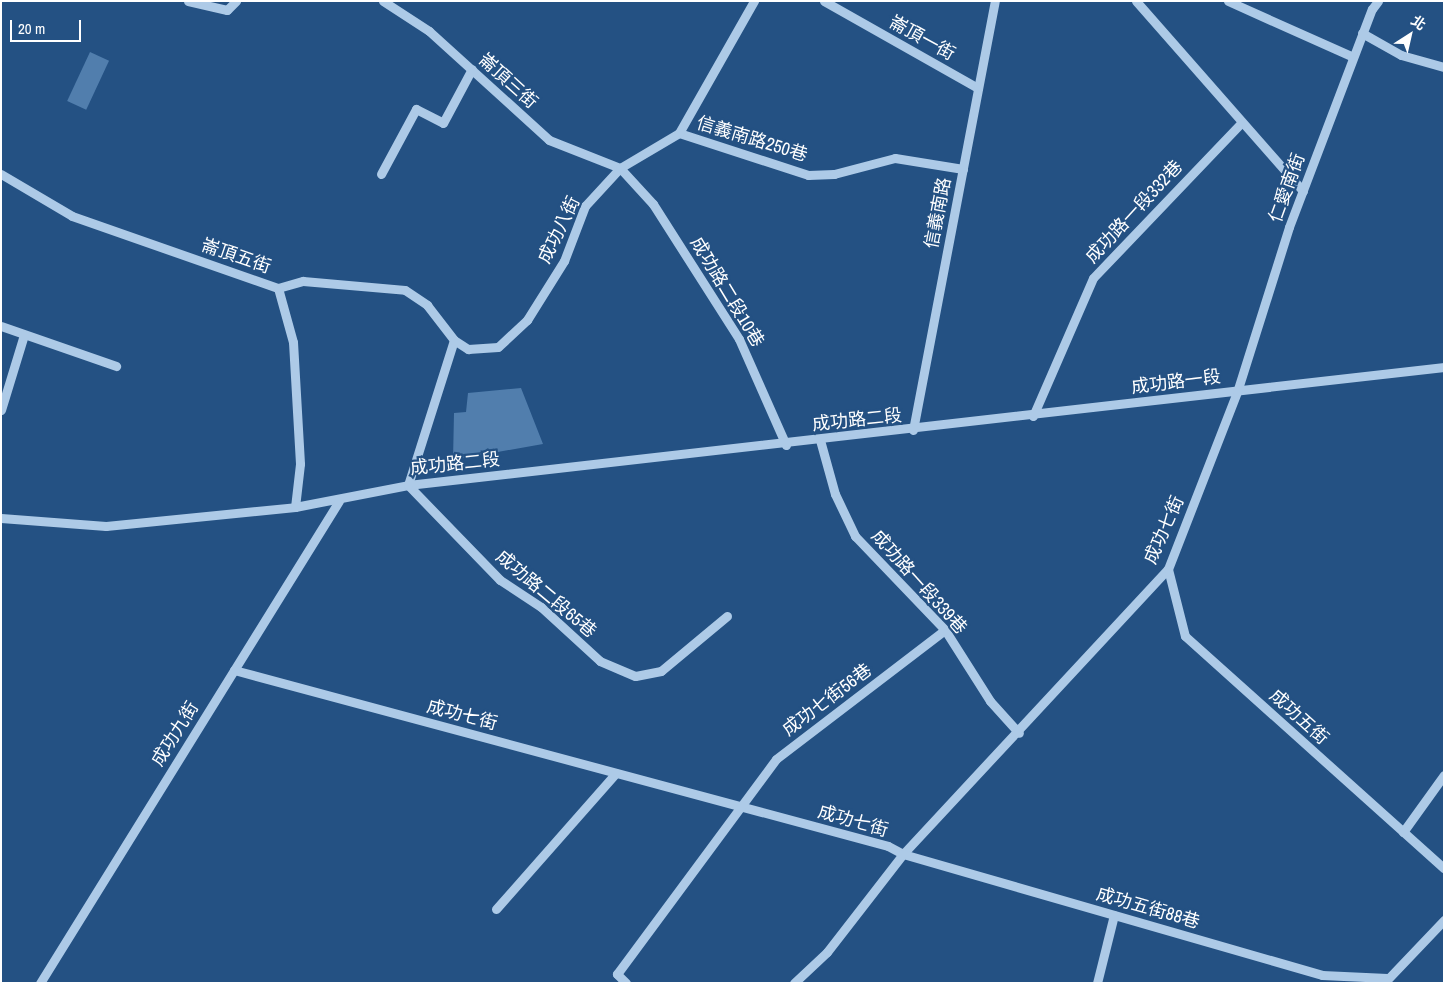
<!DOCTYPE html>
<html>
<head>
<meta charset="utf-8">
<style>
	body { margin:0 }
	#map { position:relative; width:1445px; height:984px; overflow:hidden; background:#245183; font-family:"Archivo Narrow","Noto Sans TC",sans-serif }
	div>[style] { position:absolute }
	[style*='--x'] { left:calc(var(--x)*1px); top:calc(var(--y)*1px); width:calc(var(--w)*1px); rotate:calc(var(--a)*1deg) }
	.building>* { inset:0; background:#517ead; transform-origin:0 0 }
	.minor>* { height:9px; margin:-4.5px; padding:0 4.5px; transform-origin:4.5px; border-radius:4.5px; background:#adcae7 }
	span { translate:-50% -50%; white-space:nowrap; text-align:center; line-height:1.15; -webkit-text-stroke:4.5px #245183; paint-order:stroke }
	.street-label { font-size:18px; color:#fff }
	.frame { position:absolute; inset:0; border:2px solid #fff; pointer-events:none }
	.north { position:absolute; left:1385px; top:10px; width:50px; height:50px; -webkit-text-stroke:4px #245183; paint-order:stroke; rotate:35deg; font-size:14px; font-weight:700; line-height:20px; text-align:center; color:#fff }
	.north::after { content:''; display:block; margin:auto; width:18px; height:22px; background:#fff; clip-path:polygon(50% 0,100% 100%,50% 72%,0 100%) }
	.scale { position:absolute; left:10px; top:20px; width:71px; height:22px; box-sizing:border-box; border:2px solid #fff; border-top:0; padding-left:6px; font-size:15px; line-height:18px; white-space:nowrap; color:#fff; -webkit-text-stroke:4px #245183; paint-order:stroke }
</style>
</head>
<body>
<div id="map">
	<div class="building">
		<i style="left:90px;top:52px;width:21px;height:54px;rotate:25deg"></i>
		<i style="clip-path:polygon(521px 388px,543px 444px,453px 460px,454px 413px,466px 412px,468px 393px)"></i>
	</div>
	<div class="minor">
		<i style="--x:188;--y:1;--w:40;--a:13"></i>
		<i style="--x:227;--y:10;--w:13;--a:-45"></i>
		<i style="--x:383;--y:1;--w:55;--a:33.1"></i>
		<i style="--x:429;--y:31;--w:162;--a:42.2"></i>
		<i style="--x:549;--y:140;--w:76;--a:21.5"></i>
		<i style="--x:620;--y:168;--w:49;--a:47.5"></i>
		<i style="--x:653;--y:204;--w:160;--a:57.5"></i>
		<i style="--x:739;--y:339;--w:116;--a:66.1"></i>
		<i style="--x:824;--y:1;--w:177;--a:29.5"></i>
		<i style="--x:1136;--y:1;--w:253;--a:48.7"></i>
		<i style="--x:1228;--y:1;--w:137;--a:24.1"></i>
		<i style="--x:1362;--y:33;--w:45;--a:29.4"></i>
		<i style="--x:1401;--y:55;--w:45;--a:15.6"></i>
		<i style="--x:679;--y:133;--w:136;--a:18"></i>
		<i style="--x:808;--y:175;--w:26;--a:-2"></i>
		<i style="--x:834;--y:174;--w:63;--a:-14.7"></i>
		<i style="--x:895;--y:158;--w:69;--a:9.2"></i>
		<i style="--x:1;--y:174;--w:82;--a:30.6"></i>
		<i style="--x:72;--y:216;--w:218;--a:19.3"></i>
		<i style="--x:278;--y:288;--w:26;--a:-16"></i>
		<i style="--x:303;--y:281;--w:102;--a:5"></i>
		<i style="--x:405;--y:290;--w:27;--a:34"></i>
		<i style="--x:427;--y:305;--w:44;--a:52.4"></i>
		<i style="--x:381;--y:174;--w:74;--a:-61.7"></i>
		<i style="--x:416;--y:109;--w:30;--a:27"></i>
		<i style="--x:443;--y:123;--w:61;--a:-61.8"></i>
		<i style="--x:278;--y:288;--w:56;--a:74.5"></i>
		<i style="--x:293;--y:342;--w:122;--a:86.7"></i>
		<i style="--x:300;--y:464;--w:43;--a:96.6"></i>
		<i style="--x:1;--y:326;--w:122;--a:19.2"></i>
		<i style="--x:1;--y:410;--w:78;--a:-73"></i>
		<i style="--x:1033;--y:416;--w:150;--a:-66.5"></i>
		<i style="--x:1093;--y:278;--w:213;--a:-46.3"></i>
		<i style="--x:913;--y:430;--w:437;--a:-79.2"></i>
		<i style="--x:820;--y:440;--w:56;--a:74.5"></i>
		<i style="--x:835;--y:494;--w:47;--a:64.5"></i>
		<i style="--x:855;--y:536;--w:130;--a:46.2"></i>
		<i style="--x:945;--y:630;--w:84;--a:57.6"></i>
		<i style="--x:990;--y:701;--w:43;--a:47.8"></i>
		<i style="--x:1;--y:518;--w:105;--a:4.4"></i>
		<i style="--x:106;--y:526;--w:190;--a:-5.7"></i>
		<i style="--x:295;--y:507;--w:115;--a:-11"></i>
		<i style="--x:408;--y:485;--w:1043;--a:-6.5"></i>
		<i style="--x:1168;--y:569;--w:69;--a:75.8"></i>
		<i style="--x:1185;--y:636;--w:348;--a:41.9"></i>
		<i style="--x:727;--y:616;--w:86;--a:140.2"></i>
		<i style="--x:661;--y:671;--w:26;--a:169"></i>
		<i style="--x:635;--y:676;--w:38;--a:-157"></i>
		<i style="--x:600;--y:661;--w:80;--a:-137.5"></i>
		<i style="--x:541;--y:607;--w:49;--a:-146.6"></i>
		<i style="--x:500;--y:580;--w:132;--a:-134.1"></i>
		<i style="--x:408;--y:485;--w:152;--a:-72.4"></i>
		<i style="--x:454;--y:340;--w:17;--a:33"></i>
		<i style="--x:468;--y:349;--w:30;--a:-4"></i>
		<i style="--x:498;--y:347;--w:40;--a:-43"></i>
		<i style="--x:527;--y:320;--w:70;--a:-57.9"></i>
		<i style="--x:564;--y:261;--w:59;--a:-69.1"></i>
		<i style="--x:585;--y:206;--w:52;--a:-47.4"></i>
		<i style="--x:620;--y:168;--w:69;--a:-30.7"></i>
		<i style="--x:679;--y:133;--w:152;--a:-60.4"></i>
		<i style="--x:234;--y:670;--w:677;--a:15.06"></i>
		<i style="--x:888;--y:846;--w:17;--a:28"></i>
		<i style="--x:903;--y:854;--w:389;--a:-47.1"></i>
		<i style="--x:1168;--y:569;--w:190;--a:-68.7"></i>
		<i style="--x:1237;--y:392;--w:173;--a:-72.5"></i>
		<i style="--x:1289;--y:227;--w:233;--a:-69.2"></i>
		<i style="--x:1372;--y:9;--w:10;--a:-53"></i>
		<i style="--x:1403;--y:832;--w:70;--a:-54.3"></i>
		<i style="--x:496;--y:909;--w:181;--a:-48.6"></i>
		<i style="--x:40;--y:983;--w:567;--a:-58.19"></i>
		<i style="--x:626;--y:983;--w:13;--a:-135"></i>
		<i style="--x:617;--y:974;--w:267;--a:-53.5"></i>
		<i style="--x:776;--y:759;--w:213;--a:-37.4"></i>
		<i style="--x:794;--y:983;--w:45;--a:-43.2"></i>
		<i style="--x:827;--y:952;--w:124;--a:-52.2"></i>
		<i style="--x:903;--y:854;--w:436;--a:16.1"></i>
		<i style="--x:1322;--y:975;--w:65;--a:2.6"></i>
		<i style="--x:1097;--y:983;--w:70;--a:-76"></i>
		<i style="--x:1384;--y:983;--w:87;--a:-46.4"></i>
	</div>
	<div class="street-label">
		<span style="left:922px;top:38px;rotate:29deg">崙頂一街</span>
		<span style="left:508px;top:81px;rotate:42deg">崙頂三街</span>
		<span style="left:752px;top:139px;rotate:17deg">信義南路250巷</span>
		<span style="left:1287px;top:188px;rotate:-70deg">仁愛南街</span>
		<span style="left:1134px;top:212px;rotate:-47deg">成功路一段332巷</span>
		<span style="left:938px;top:213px;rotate:-79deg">信義南路</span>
		<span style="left:559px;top:230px;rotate:-64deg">成功八街</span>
		<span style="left:236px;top:256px;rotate:19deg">崙頂五街</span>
		<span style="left:727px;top:292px;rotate:59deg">成功路二段10巷</span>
		<span style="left:1176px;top:382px;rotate:-7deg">成功路一段</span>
		<span style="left:857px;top:420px;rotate:-6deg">成功路二段</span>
		<span style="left:455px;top:464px;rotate:-6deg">成功路二段</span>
		<span style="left:1164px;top:530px;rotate:-66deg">成功七街</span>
		<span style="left:919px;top:582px;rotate:48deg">成功路一段339巷</span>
		<span style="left:546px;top:594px;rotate:40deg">成功路二段65巷</span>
		<span style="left:827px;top:700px;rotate:-37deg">成功七街56巷</span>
		<span style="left:462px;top:715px;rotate:15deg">成功七街</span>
		<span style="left:1299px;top:717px;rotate:42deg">成功五街</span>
		<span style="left:175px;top:734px;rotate:-58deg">成功九街</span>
		<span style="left:853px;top:821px;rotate:16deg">成功七街</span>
		<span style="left:1148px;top:908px;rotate:16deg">成功五街88巷</span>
	</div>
	<div class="frame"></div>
	<div class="north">北</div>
	<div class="scale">20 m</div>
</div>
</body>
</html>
